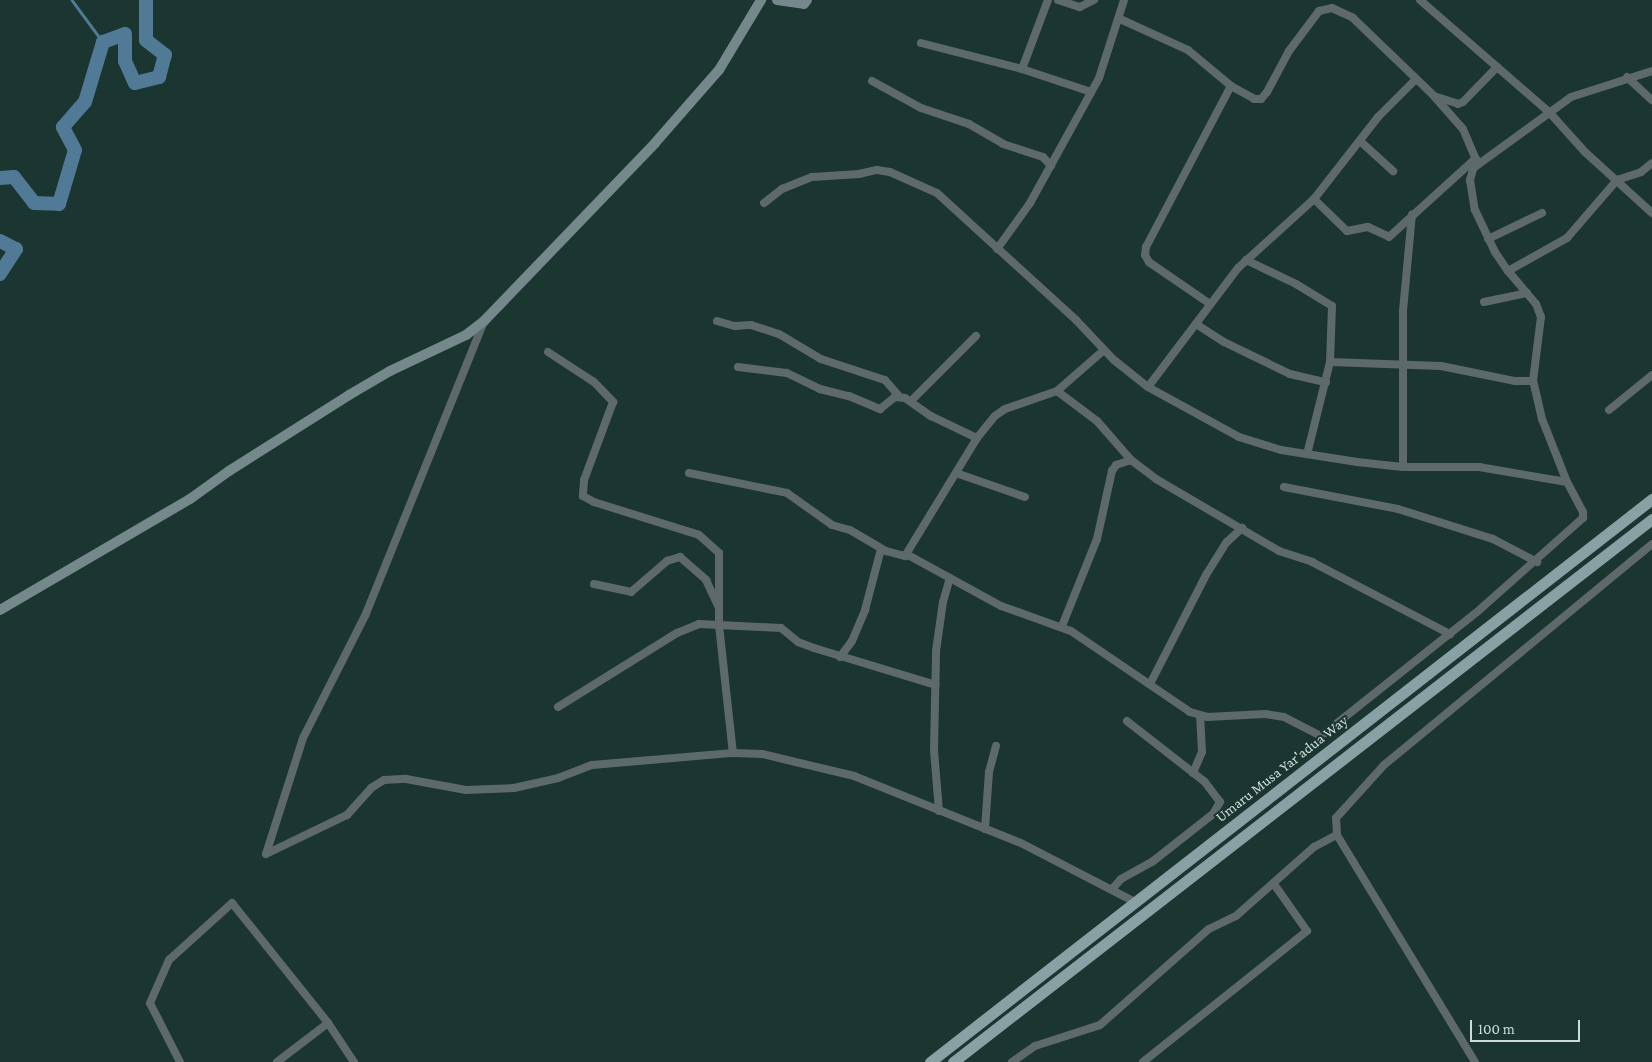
<!DOCTYPE html>
<html>
<head>
<meta charset="utf-8">
<style>
	body { margin:0 }
	#map { position:relative; width:1652px; height:1062px; overflow:hidden; background:#1b3531; font-family:"Crimson Pro",serif }
	div>[style] { position:absolute }
	[style*='--x'] { left:calc(var(--x)*1px); top:calc(var(--y)*1px); width:calc(var(--w)*1px); rotate:calc(var(--a)*1deg) }
	.stream>* { height:2.5px; margin:-1.25px; padding:0 1.25px; transform-origin:1.25px; border-radius:1.25px; background:#507a95 }
	.river>* { height:14px; margin:-7px; padding:0 7px; transform-origin:7px; border-radius:7px; background:#507a95 }
	.street>* { height:8px; margin:-4px; padding:0 4px; transform-origin:4px; border-radius:4px; background:#5d696b }
	.secondary>* { height:10px; margin:-5px; padding:0 5px; transform-origin:5px; border-radius:5px; background:#75888c }
	.primary>* { height:11px; margin:-5.5px; padding:0 5.5px; transform-origin:5.5px; border-radius:5.5px; background:#88a1a5 }
	span { translate:-50% -50%; white-space:nowrap; text-align:center; line-height:1.15; -webkit-text-stroke:4px #1b3531; paint-order:stroke }
	.street-label { font-size:15px; color:#cddcd9 }
	.scale { position:absolute; left:1470px; top:1020px; width:110px; height:22px; box-sizing:border-box; border:2px solid #cddcd9; border-top:0; padding-left:6px; font-size:15px; line-height:18px; white-space:nowrap; color:#cddcd9; -webkit-text-stroke:4px #1b3531; paint-order:stroke }
</style>
</head>
<body>
<div id="map">
	<div class="stream">
		<i style="--x:72;--y:0;--w:52;--a:53.6"></i>
	</div>
	<div class="river">
		<i style="--x:0;--y:178;--w:14;--a:-4"></i>
		<i style="--x:14;--y:177;--w:33;--a:52"></i>
		<i style="--x:34;--y:203;--w:25;--a:2"></i>
		<i style="--x:59;--y:204;--w:56;--a:-73.5"></i>
		<i style="--x:75;--y:150;--w:26;--a:-118"></i>
		<i style="--x:63;--y:127;--w:33;--a:-49"></i>
		<i style="--x:85;--y:102;--w:63;--a:-73.3"></i>
		<i style="--x:103;--y:42;--w:23;--a:-20"></i>
		<i style="--x:125;--y:34;--w:27;--a:90"></i>
		<i style="--x:125;--y:61;--w:24;--a:66"></i>
		<i style="--x:135;--y:83;--w:25;--a:-14"></i>
		<i style="--x:159;--y:77;--w:23;--a:-75"></i>
		<i style="--x:165;--y:55;--w:24;--a:-142"></i>
		<i style="--x:146;--y:40;--w:40;--a:-90"></i>
		<i style="--x:0;--y:241;--w:18;--a:27"></i>
		<i style="--x:16;--y:249;--w:30;--a:123"></i>
	</div>
	<div class="street">
		<i style="--x:1058;--y:0;--w:23;--a:18"></i>
		<i style="--x:1080;--y:7;--w:16;--a:-27"></i>
		<i style="--x:1420;--y:0;--w:172;--a:41"></i>
		<i style="--x:1550;--y:113;--w:52;--a:48.1"></i>
		<i style="--x:1585;--y:152;--w:91;--a:42.3"></i>
		<i style="--x:1120;--y:19;--w:75;--a:24.5"></i>
		<i style="--x:1188;--y:50;--w:56;--a:39.9"></i>
		<i style="--x:1231;--y:86;--w:26;--a:29"></i>
		<i style="--x:1254;--y:99;--w:7;--a:0"></i>
		<i style="--x:1261;--y:99;--w:9;--a:-49"></i>
		<i style="--x:1267;--y:92;--w:47;--a:-61.8"></i>
		<i style="--x:1289;--y:51;--w:50;--a:-53.1"></i>
		<i style="--x:1319;--y:11;--w:13;--a:-13"></i>
		<i style="--x:1332;--y:8;--w:23;--a:25"></i>
		<i style="--x:1353;--y:18;--w:111;--a:43.9"></i>
		<i style="--x:1433;--y:95;--w:45;--a:48.6"></i>
		<i style="--x:1463;--y:129;--w:33;--a:67"></i>
		<i style="--x:1476;--y:159;--w:22;--a:106"></i>
		<i style="--x:1470;--y:180;--w:30;--a:81"></i>
		<i style="--x:1475;--y:210;--w:47;--a:64.5"></i>
		<i style="--x:1495;--y:252;--w:23;--a:56"></i>
		<i style="--x:1508;--y:271;--w:68;--a:-29.2"></i>
		<i style="--x:1567;--y:238;--w:77;--a:-49.2"></i>
		<i style="--x:1617;--y:180;--w:25;--a:-18"></i>
		<i style="--x:1641;--y:172;--w:14;--a:-39"></i>
		<i style="--x:921;--y:43;--w:104;--a:14.4"></i>
		<i style="--x:1022;--y:69;--w:73;--a:18.4"></i>
		<i style="--x:1022;--y:69;--w:74;--a:-69.4"></i>
		<i style="--x:1627;--y:77;--w:34;--a:43"></i>
		<i style="--x:872;--y:81;--w:56;--a:28.9"></i>
		<i style="--x:921;--y:108;--w:51;--a:18.4"></i>
		<i style="--x:969;--y:124;--w:39;--a:30"></i>
		<i style="--x:1003;--y:144;--w:42;--a:18"></i>
		<i style="--x:1043;--y:157;--w:12;--a:48"></i>
		<i style="--x:1437;--y:97;--w:22;--a:18"></i>
		<i style="--x:1458;--y:104;--w:5;--a:-22"></i>
		<i style="--x:1463;--y:102;--w:49;--a:-45.8"></i>
		<i style="--x:1360;--y:141;--w:45;--a:42.3"></i>
		<i style="--x:1472;--y:169;--w:122;--a:-36"></i>
		<i style="--x:1571;--y:97;--w:85;--a:-17.8"></i>
		<i style="--x:1314;--y:199;--w:46;--a:44.1"></i>
		<i style="--x:1347;--y:231;--w:21;--a:-11"></i>
		<i style="--x:1368;--y:227;--w:23;--a:25"></i>
		<i style="--x:1389;--y:237;--w:115;--a:-42.2"></i>
		<i style="--x:764;--y:203;--w:23;--a:-38"></i>
		<i style="--x:782;--y:189;--w:32;--a:-22"></i>
		<i style="--x:812;--y:177;--w:47;--a:-3.7"></i>
		<i style="--x:859;--y:174;--w:18;--a:-13"></i>
		<i style="--x:877;--y:170;--w:13;--a:9"></i>
		<i style="--x:890;--y:172;--w:51;--a:24.1"></i>
		<i style="--x:937;--y:193;--w:188;--a:42.4"></i>
		<i style="--x:1076;--y:320;--w:55;--a:46.5"></i>
		<i style="--x:1114;--y:360;--w:43;--a:38.5"></i>
		<i style="--x:1148;--y:387;--w:104;--a:28.8"></i>
		<i style="--x:1239;--y:437;--w:44;--a:17.2"></i>
		<i style="--x:1281;--y:450;--w:77;--a:9"></i>
		<i style="--x:1357;--y:462;--w:46;--a:6.2"></i>
		<i style="--x:1403;--y:467;--w:76;--a:0"></i>
		<i style="--x:1479;--y:467;--w:89;--a:9.7"></i>
		<i style="--x:1488;--y:239;--w:60;--a:-25.7"></i>
		<i style="--x:997;--y:249;--w:57;--a:-54.3"></i>
		<i style="--x:1030;--y:203;--w:143;--a:-61.1"></i>
		<i style="--x:1099;--y:78;--w:82;--a:-72.2"></i>
		<i style="--x:1246;--y:260;--w:55;--a:25.6"></i>
		<i style="--x:1296;--y:284;--w:42;--a:31.4"></i>
		<i style="--x:1332;--y:306;--w:56;--a:92"></i>
		<i style="--x:1330;--y:362;--w:95;--a:104"></i>
		<i style="--x:1484;--y:302;--w:44;--a:-11.8"></i>
		<i style="--x:1210;--y:304;--w:74;--a:-145.5"></i>
		<i style="--x:1149;--y:262;--w:8;--a:-120"></i>
		<i style="--x:1145;--y:255;--w:8;--a:-83"></i>
		<i style="--x:1146;--y:247;--w:182;--a:-62.2"></i>
		<i style="--x:717;--y:321;--w:19;--a:16"></i>
		<i style="--x:735;--y:326;--w:16;--a:-4"></i>
		<i style="--x:751;--y:325;--w:29;--a:18"></i>
		<i style="--x:779;--y:334;--w:49;--a:30.8"></i>
		<i style="--x:821;--y:359;--w:67;--a:18.2"></i>
		<i style="--x:885;--y:380;--w:21;--a:49"></i>
		<i style="--x:1196;--y:324;--w:33;--a:33"></i>
		<i style="--x:1224;--y:342;--w:73;--a:25.9"></i>
		<i style="--x:1290;--y:374;--w:37;--a:13"></i>
		<i style="--x:548;--y:352;--w:55;--a:33.1"></i>
		<i style="--x:594;--y:382;--w:28;--a:46"></i>
		<i style="--x:613;--y:402;--w:83;--a:110.4"></i>
		<i style="--x:584;--y:480;--w:16;--a:94"></i>
		<i style="--x:583;--y:496;--w:13;--a:29"></i>
		<i style="--x:594;--y:502;--w:110;--a:17.4"></i>
		<i style="--x:699;--y:535;--w:27;--a:42"></i>
		<i style="--x:719;--y:553;--w:72;--a:90"></i>
		<i style="--x:719;--y:625;--w:129;--a:83.8"></i>
		<i style="--x:1330;--y:362;--w:111;--a:2.1"></i>
		<i style="--x:1441;--y:366;--w:76;--a:11.5"></i>
		<i style="--x:1515;--y:381;--w:18;--a:0"></i>
		<i style="--x:738;--y:367;--w:49;--a:7"></i>
		<i style="--x:787;--y:373;--w:37;--a:26"></i>
		<i style="--x:820;--y:389;--w:30;--a:14"></i>
		<i style="--x:849;--y:396;--w:34;--a:23"></i>
		<i style="--x:880;--y:409;--w:19;--a:-39"></i>
		<i style="--x:895;--y:397;--w:10;--a:6"></i>
		<i style="--x:905;--y:398;--w:32;--a:35"></i>
		<i style="--x:931;--y:416;--w:51;--a:25.6"></i>
		<i style="--x:977;--y:438;--w:28;--a:-51"></i>
		<i style="--x:995;--y:416;--w:12;--a:-35"></i>
		<i style="--x:1005;--y:409;--w:55;--a:-19.1"></i>
		<i style="--x:1057;--y:391;--w:62;--a:-41.1"></i>
		<i style="--x:1148;--y:387;--w:149;--a:-52.9"></i>
		<i style="--x:1238;--y:268;--w:103;--a:-42.2"></i>
		<i style="--x:1314;--y:199;--w:104;--a:-52"></i>
		<i style="--x:1378;--y:117;--w:52;--a:-45"></i>
		<i style="--x:1057;--y:391;--w:50;--a:36.9"></i>
		<i style="--x:1097;--y:421;--w:52;--a:48.9"></i>
		<i style="--x:1131;--y:460;--w:31;--a:37"></i>
		<i style="--x:1156;--y:479;--w:143;--a:30.3"></i>
		<i style="--x:1279;--y:551;--w:35;--a:18"></i>
		<i style="--x:1312;--y:562;--w:156;--a:27.6"></i>
		<i style="--x:911;--y:401;--w:92;--a:-45"></i>
		<i style="--x:1609;--y:410;--w:55;--a:-39.1"></i>
		<i style="--x:1403;--y:467;--w:156;--a:-90"></i>
		<i style="--x:1403;--y:311;--w:97;--a:-84.7"></i>
		<i style="--x:689;--y:473;--w:100;--a:11.5"></i>
		<i style="--x:787;--y:493;--w:55;--a:35.4"></i>
		<i style="--x:832;--y:525;--w:19;--a:16"></i>
		<i style="--x:850;--y:530;--w:42;--a:30.3"></i>
		<i style="--x:886;--y:551;--w:20;--a:15"></i>
		<i style="--x:905;--y:556;--w:138;--a:-58.6"></i>
		<i style="--x:956;--y:473;--w:73;--a:19.2"></i>
		<i style="--x:1284;--y:487;--w:116;--a:10.9"></i>
		<i style="--x:1398;--y:509;--w:100;--a:17.5"></i>
		<i style="--x:1493;--y:539;--w:50;--a:27.6"></i>
		<i style="--x:908;--y:555;--w:106;--a:28.7"></i>
		<i style="--x:1001;--y:606;--w:74;--a:19.7"></i>
		<i style="--x:1071;--y:631;--w:144;--a:34.2"></i>
		<i style="--x:1190;--y:712;--w:18;--a:16"></i>
		<i style="--x:1207;--y:717;--w:58;--a:-3"></i>
		<i style="--x:1265;--y:714;--w:19;--a:9"></i>
		<i style="--x:1284;--y:717;--w:42;--a:27.2"></i>
		<i style="--x:1321;--y:736;--w:199;--a:-38.5"></i>
		<i style="--x:1477;--y:612;--w:142;--a:-41.6"></i>
		<i style="--x:1583;--y:518;--w:6;--a:-90"></i>
		<i style="--x:1583;--y:512;--w:34;--a:-118"></i>
		<i style="--x:1567;--y:482;--w:68;--a:-111.6"></i>
		<i style="--x:1542;--y:419;--w:39;--a:-103"></i>
		<i style="--x:1533;--y:381;--w:64;--a:-82.9"></i>
		<i style="--x:1541;--y:317;--w:14;--a:-111"></i>
		<i style="--x:1536;--y:304;--w:43;--a:-130.3"></i>
		<i style="--x:594;--y:584;--w:38;--a:12"></i>
		<i style="--x:631;--y:592;--w:48;--a:-40.7"></i>
		<i style="--x:667;--y:561;--w:14;--a:-17"></i>
		<i style="--x:680;--y:557;--w:35;--a:41"></i>
		<i style="--x:706;--y:580;--w:31;--a:65"></i>
		<i style="--x:1062;--y:626;--w:94;--a:-68.1"></i>
		<i style="--x:1097;--y:539;--w:70;--a:-77.6"></i>
		<i style="--x:1112;--y:471;--w:7;--a:-56"></i>
		<i style="--x:1116;--y:465;--w:16;--a:-18"></i>
		<i style="--x:840;--y:657;--w:20;--a:-53"></i>
		<i style="--x:852;--y:641;--w:34;--a:-67"></i>
		<i style="--x:865;--y:610;--w:63;--a:-75.3"></i>
		<i style="--x:1150;--y:684;--w:123;--a:-62.8"></i>
		<i style="--x:1206;--y:575;--w:39;--a:-58"></i>
		<i style="--x:1227;--y:542;--w:21;--a:-43"></i>
		<i style="--x:558;--y:707;--w:140;--a:-31.9"></i>
		<i style="--x:677;--y:633;--w:24;--a:-22"></i>
		<i style="--x:699;--y:624;--w:82;--a:2.8"></i>
		<i style="--x:781;--y:628;--w:22;--a:39"></i>
		<i style="--x:798;--y:642;--w:17;--a:21"></i>
		<i style="--x:814;--y:648;--w:127;--a:16.9"></i>
		<i style="--x:1193;--y:773;--w:23;--a:-67"></i>
		<i style="--x:1202;--y:752;--w:36;--a:-93"></i>
		<i style="--x:939;--y:811;--w:61;--a:-94.7"></i>
		<i style="--x:934;--y:750;--w:99;--a:-88.8"></i>
		<i style="--x:936;--y:651;--w:49;--a:-81.9"></i>
		<i style="--x:943;--y:602;--w:25;--a:-74"></i>
		<i style="--x:985;--y:829;--w:57;--a:-86"></i>
		<i style="--x:989;--y:772;--w:27;--a:-75"></i>
		<i style="--x:266;--y:854;--w:90;--a:-25.7"></i>
		<i style="--x:347;--y:815;--w:36;--a:-48"></i>
		<i style="--x:371;--y:788;--w:15;--a:-32"></i>
		<i style="--x:384;--y:780;--w:22;--a:-3"></i>
		<i style="--x:406;--y:779;--w:61;--a:10.4"></i>
		<i style="--x:466;--y:790;--w:48;--a:-2.4"></i>
		<i style="--x:514;--y:788;--w:45;--a:-12.8"></i>
		<i style="--x:558;--y:778;--w:36;--a:-21"></i>
		<i style="--x:592;--y:765;--w:142;--a:-4.9"></i>
		<i style="--x:733;--y:753;--w:29;--a:2"></i>
		<i style="--x:762;--y:754;--w:95;--a:13.4"></i>
		<i style="--x:854;--y:776;--w:180;--a:21.9"></i>
		<i style="--x:1021;--y:843;--w:128;--a:27.4"></i>
		<i style="--x:266;--y:854;--w:122;--a:-72.3"></i>
		<i style="--x:303;--y:738;--w:137;--a:-63.1"></i>
		<i style="--x:365;--y:616;--w:317;--a:-68"></i>
		<i style="--x:1113;--y:888;--w:12;--a:-48"></i>
		<i style="--x:1121;--y:879;--w:35;--a:-29"></i>
		<i style="--x:1152;--y:862;--w:78;--a:-38.2"></i>
		<i style="--x:1213;--y:814;--w:14;--a:-60"></i>
		<i style="--x:1220;--y:802;--w:25;--a:-127"></i>
		<i style="--x:1205;--y:782;--w:99;--a:-142"></i>
		<i style="--x:180;--y:1062;--w:66;--a:-117"></i>
		<i style="--x:150;--y:1003;--w:47;--a:-66.2"></i>
		<i style="--x:169;--y:960;--w:85;--a:-42.1"></i>
		<i style="--x:232;--y:903;--w:154;--a:51.3"></i>
		<i style="--x:328;--y:1023;--w:47;--a:56.3"></i>
		<i style="--x:277;--y:1062;--w:64;--a:-37.4"></i>
		<i style="--x:1012;--y:1062;--w:28;--a:-35"></i>
		<i style="--x:1035;--y:1046;--w:68;--a:-17.9"></i>
		<i style="--x:1100;--y:1025;--w:145;--a:-41.4"></i>
		<i style="--x:1209;--y:929;--w:30;--a:-26"></i>
		<i style="--x:1236;--y:916;--w:104;--a:-41.5"></i>
		<i style="--x:1314;--y:847;--w:26;--a:-28"></i>
		<i style="--x:1143;--y:1062;--w:210;--a:-38.6"></i>
		<i style="--x:1307;--y:931;--w:57;--a:-125.1"></i>
		<i style="--x:1475;--y:1062;--w:266;--a:-121.3"></i>
		<i style="--x:1337;--y:835;--w:17;--a:-93"></i>
		<i style="--x:1336;--y:818;--w:72;--a:-47.8"></i>
		<i style="--x:1384;--y:765;--w:347;--a:-39.5"></i>
	</div>
	<div class="secondary">
		<i style="--x:777;--y:0;--w:27;--a:8"></i>
		<i style="--x:804;--y:4;--w:5;--a:-53"></i>
		<i style="--x:0;--y:610;--w:220;--a:-30.3"></i>
		<i style="--x:190;--y:499;--w:48;--a:-35.7"></i>
		<i style="--x:229;--y:471;--w:142;--a:-32.3"></i>
		<i style="--x:349;--y:395;--w:48;--a:-30.3"></i>
		<i style="--x:390;--y:371;--w:84;--a:-25.3"></i>
		<i style="--x:466;--y:335;--w:23;--a:-38"></i>
		<i style="--x:484;--y:321;--w:247;--a:-46.1"></i>
		<i style="--x:655;--y:143;--w:97;--a:-48.8"></i>
		<i style="--x:719;--y:70;--w:82;--a:-59"></i>
	</div>
	<div class="primary">
		<i style="--x:930;--y:1062;--w:916;--a:-37.95"></i>
		<i style="--x:953;--y:1062;--w:885;--a:-37.84"></i>
	</div>
	<div class="street-label">
		<span style="left:1282px;top:769px;rotate:-38deg">Umaru Musa Yar'adua Way</span>
	</div>
	<div class="scale">100 m</div>
</div>
</body>
</html>
